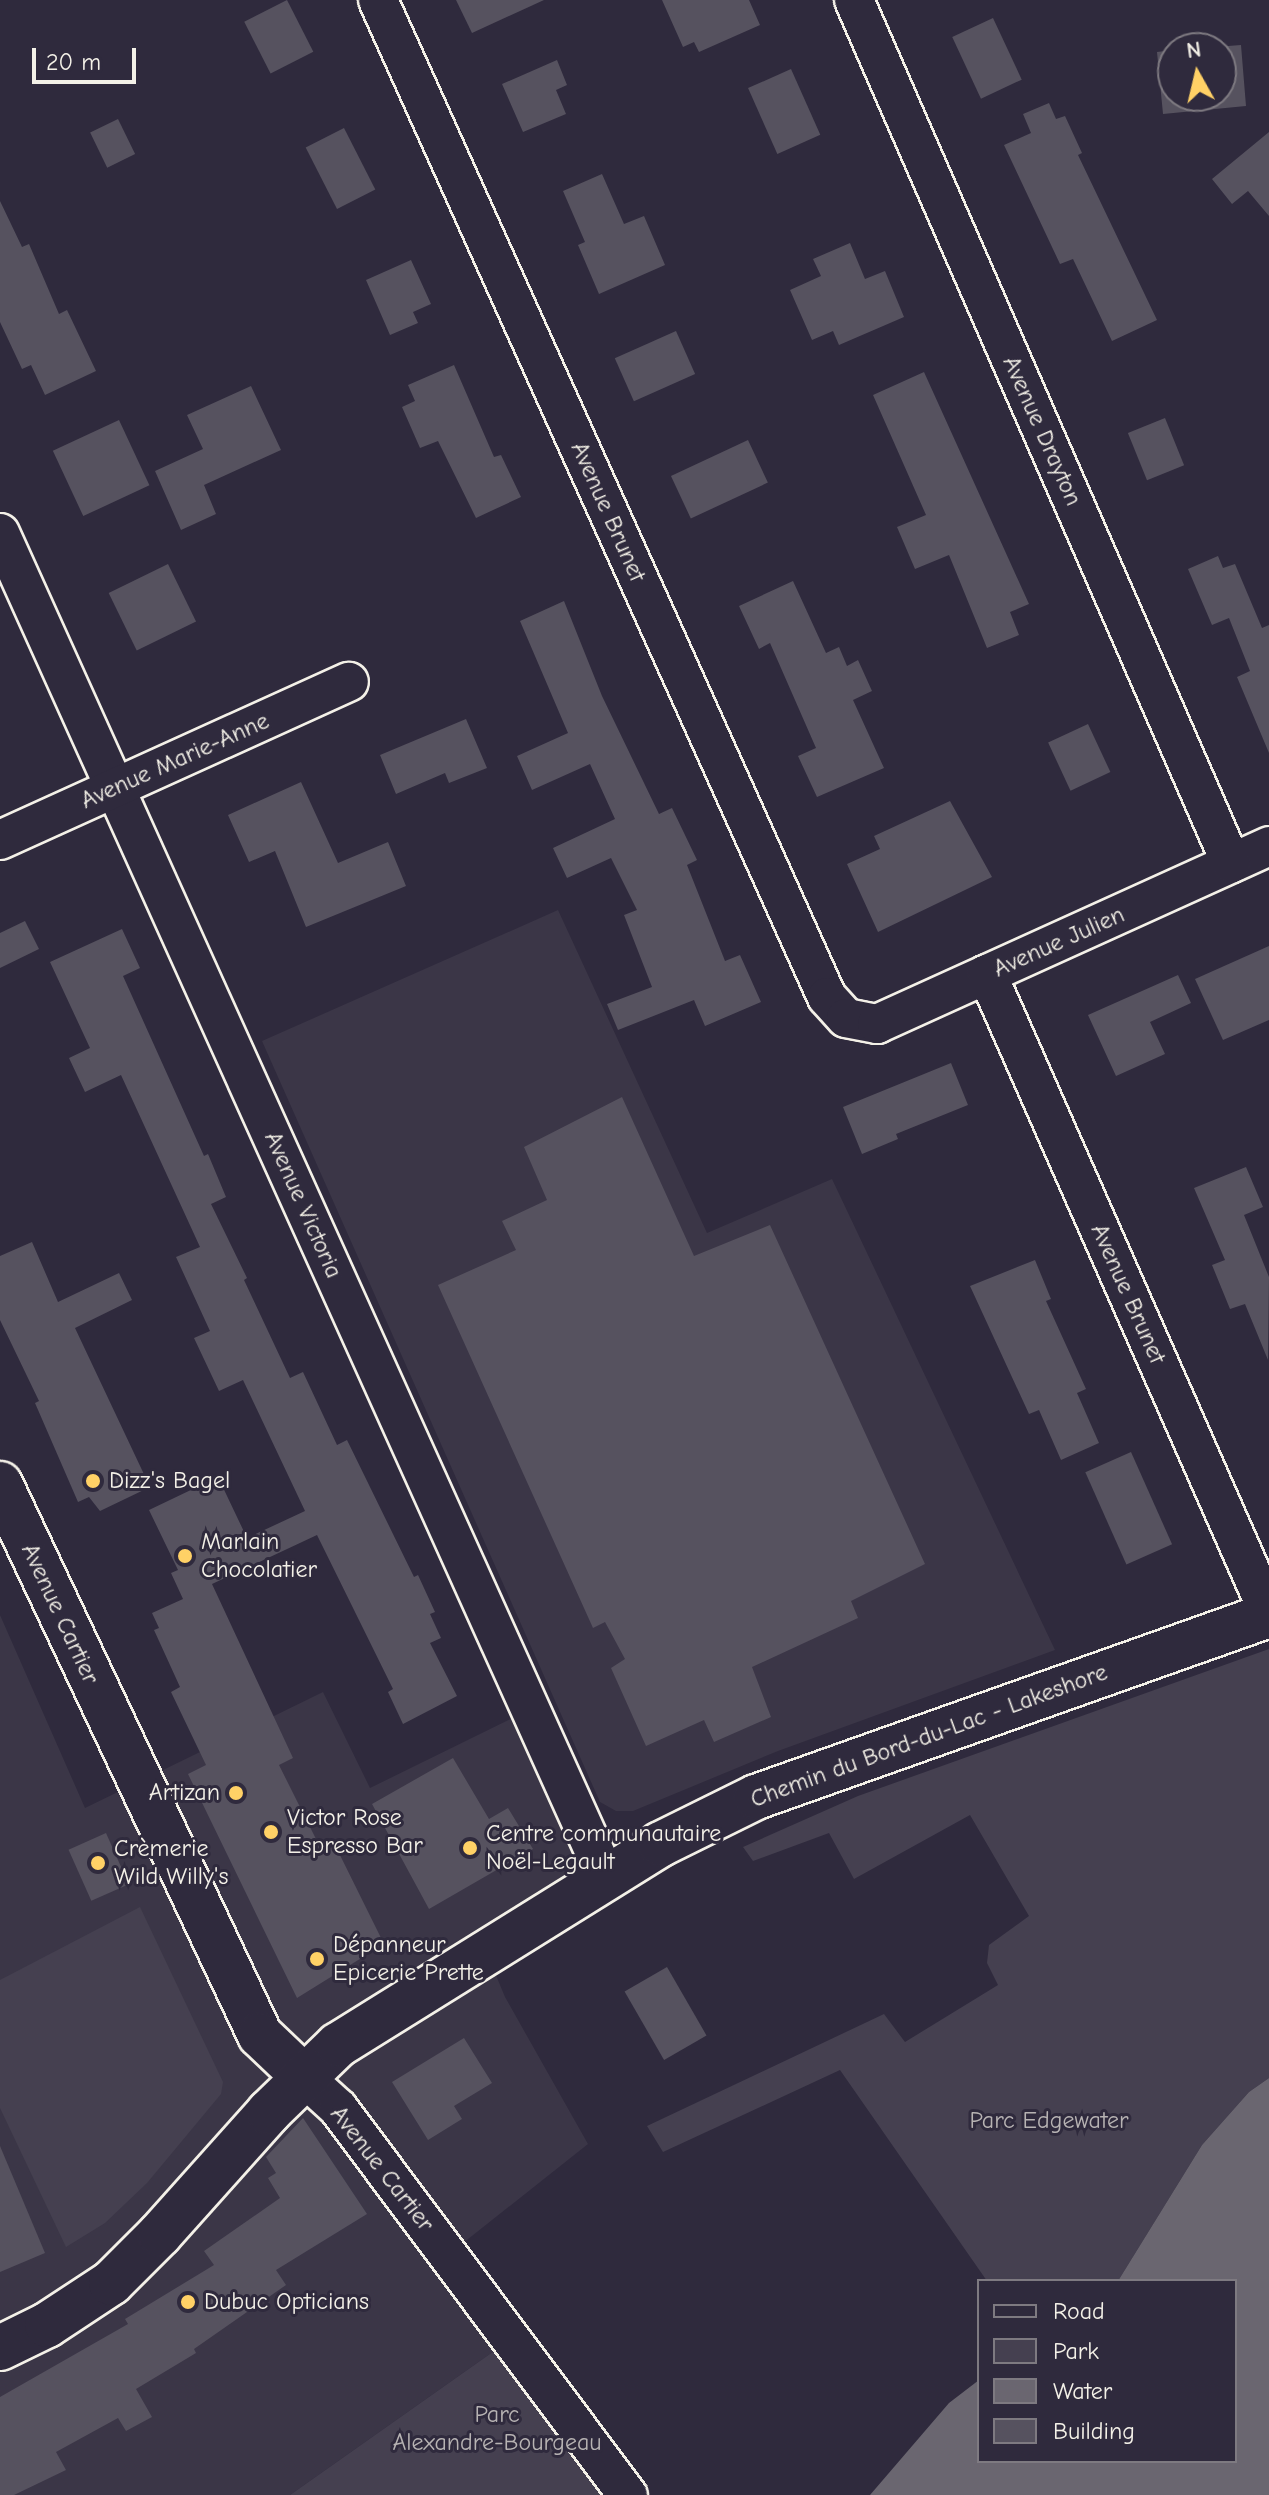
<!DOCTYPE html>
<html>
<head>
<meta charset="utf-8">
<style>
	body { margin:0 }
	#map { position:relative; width:1269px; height:2495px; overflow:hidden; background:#2f2a3d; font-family:"Comic Neue",sans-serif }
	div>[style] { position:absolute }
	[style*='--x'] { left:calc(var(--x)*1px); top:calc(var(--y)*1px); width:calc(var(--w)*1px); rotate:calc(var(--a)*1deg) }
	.built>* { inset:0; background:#3b3647 }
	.green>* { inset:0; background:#454050 }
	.water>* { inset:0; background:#6a6670 }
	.building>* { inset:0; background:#56525f; transform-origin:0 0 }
	.roads { filter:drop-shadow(2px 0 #f4f1e8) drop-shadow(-2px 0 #f4f1e8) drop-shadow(0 2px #f4f1e8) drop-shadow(0 -2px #f4f1e8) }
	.minor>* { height:38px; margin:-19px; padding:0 19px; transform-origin:19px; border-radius:19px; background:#2f2a3d }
	.tertiary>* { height:44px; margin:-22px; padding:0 22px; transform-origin:22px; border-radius:22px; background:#2f2a3d }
	.dots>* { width:22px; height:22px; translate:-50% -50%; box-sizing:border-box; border:4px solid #2f2a3d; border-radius:50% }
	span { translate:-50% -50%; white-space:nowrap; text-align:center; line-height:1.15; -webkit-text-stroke:6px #2f2a3d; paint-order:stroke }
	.street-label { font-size:24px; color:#f4f1e8 }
	.poi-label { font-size:24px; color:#f4f1e8 }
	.left { translate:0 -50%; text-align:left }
	.right { translate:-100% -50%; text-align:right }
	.park-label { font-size:24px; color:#b7b3b3 }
	.legend { position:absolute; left:977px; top:2279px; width:260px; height:184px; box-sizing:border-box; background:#2f2a3d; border:2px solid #7e7a81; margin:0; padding:10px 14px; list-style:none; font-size:24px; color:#f4f1e8 }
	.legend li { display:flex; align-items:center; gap:16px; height:40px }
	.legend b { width:40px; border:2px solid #7e7a81 }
	.north { position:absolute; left:1157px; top:32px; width:80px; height:80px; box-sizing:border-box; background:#2f2a3d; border:2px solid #7e7a81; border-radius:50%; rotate:352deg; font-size:22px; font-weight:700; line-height:32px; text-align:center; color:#f4f1e8 }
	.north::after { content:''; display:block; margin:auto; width:28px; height:36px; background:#ffd166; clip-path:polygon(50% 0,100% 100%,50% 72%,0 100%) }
	.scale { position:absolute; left:32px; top:48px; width:104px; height:36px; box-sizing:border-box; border:4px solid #f4f1e8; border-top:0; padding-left:10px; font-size:24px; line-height:28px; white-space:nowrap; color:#f4f1e8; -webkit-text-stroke:6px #2f2a3d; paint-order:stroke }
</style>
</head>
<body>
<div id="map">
	<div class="built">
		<i style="clip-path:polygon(558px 910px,707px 1233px,832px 1179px,1055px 1650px,778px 1751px,633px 1811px,616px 1811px,600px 1802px,262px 1041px)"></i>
		<i style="clip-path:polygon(0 1615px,85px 1808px,323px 1692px,370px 1788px,531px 1709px,606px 1877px,483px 1944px,505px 1997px,588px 2144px,453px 2251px,511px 2339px,290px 2495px,0 2495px)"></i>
	</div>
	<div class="green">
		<i style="clip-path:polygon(1269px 1649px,1269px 2078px,1249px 2092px,1202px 2145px,1118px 2281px,987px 2281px,840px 2070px,663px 2152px,647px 2126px,884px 2014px,905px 2042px,998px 1985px,987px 1963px,989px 1945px,1029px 1916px,970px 1815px,854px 1879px,829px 1833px,753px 1861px,743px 1847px,858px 1796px)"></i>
		<i style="clip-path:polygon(140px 1907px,223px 2082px,221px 2094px,147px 2183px,105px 2223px,66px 2247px,0 2108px,0 1980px)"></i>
		<i style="clip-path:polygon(511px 2339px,628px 2495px,290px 2495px)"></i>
	</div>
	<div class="water">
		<i style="clip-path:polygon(1269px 2078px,1269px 2495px,870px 2495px,949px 2403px,979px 2380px,979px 2461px,1235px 2461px,1235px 2281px,1118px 2281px,1202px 2145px,1249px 2092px)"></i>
	</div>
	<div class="building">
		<i style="left:287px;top:0;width:58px;height:48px;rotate:63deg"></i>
		<i style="clip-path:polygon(456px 0,544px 0,472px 33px)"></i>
		<i style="clip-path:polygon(662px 0,749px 0,760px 25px,699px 52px,694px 42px,683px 47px)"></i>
		<i style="left:993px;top:18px;width:68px;height:45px;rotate:65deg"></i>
		<i style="clip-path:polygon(1241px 45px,1246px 106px,1163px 114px,1157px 52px,1173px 50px,1173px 96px,1221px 96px,1221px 48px,1202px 48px)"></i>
		<i style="clip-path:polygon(557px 60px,567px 85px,556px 90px,566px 114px,523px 132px,502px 84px)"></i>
		<i style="left:791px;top:69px;width:72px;height:47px;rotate:66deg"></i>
		<i style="clip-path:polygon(1049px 103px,1056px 119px,1065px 116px,1082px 153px,1078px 155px,1157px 320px,1112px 341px,1073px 259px,1060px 264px,1004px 145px,1031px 133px,1023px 114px)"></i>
		<i style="left:118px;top:119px;width:39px;height:31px;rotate:64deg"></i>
		<i style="left:344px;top:128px;width:69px;height:43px;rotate:63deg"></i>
		<i style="clip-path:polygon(1269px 132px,1269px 216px,1248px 191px,1232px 204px,1212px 179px)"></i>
		<i style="clip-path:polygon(602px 174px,624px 224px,644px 216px,665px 265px,599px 294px,578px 245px,585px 242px,563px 191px)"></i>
		<i style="clip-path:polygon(0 201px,22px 247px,29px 244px,59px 314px,67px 310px,96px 371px,45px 395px,31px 365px,22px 369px,0 322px)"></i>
		<i style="clip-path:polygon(850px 243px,865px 279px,885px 271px,904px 317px,839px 345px,833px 331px,812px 340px,790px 290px,821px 276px,813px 259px)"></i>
		<i style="clip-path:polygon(411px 260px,431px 304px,413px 312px,418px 323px,390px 335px,366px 280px)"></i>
		<i style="left:676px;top:331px;width:47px;height:67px;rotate:66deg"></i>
		<i style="clip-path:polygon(454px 365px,494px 457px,501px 455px,521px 497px,476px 518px,438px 441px,420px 448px,402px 407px,415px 401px,408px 385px)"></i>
		<i style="clip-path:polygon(924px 372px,1029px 604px,1010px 612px,1019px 635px,987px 648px,949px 555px,915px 569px,897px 527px,926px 515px,873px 395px)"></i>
		<i style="clip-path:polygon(251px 386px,281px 450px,204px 485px,216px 514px,181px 530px,155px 471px,203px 449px,187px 415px)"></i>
		<i style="left:1165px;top:418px;width:51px;height:40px;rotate:68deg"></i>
		<i style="left:119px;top:420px;width:72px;height:73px;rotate:65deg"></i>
		<i style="left:748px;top:440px;width:47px;height:85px;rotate:65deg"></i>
		<i style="clip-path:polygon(1218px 556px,1223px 568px,1235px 564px,1262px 628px,1269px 625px,1269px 753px,1237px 677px,1250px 671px,1229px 618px,1212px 625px,1188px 569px)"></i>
		<i style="left:168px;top:564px;width:64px;height:66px;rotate:64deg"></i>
		<i style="clip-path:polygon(793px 581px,826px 653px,839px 647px,847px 666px,858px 660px,872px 691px,853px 700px,884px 768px,817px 797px,798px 756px,816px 748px,770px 643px,759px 649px,739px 606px)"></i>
		<i style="clip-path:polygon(564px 601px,602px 696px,659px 814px,672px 808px,697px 860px,687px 865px,725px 961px,740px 955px,761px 1002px,705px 1026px,694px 1000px,618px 1030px,607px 1004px,652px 987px,624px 915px,637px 910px,611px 858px,567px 878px,553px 848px,615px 819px,590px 764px,532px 790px,517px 756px,568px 733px,520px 621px)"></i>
		<i style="clip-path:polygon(466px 719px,487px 768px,449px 783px,445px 773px,396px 794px,380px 755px)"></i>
		<i style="left:1088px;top:724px;width:53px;height:44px;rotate:65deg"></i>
		<i style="clip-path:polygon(301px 782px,338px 863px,388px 842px,406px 886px,306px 927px,275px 851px,249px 862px,228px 815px)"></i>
		<i style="clip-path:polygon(950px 801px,992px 877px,878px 932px,847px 864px,880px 849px,874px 836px)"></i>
		<i style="clip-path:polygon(25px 921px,39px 949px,0 968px,0 933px)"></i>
		<i style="clip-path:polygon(122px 929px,140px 968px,123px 976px,204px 1156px,208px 1154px,226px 1197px,211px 1204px,247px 1278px,244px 1280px,290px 1378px,303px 1372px,337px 1445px,347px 1440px,414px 1577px,418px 1575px,435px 1612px,430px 1614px,441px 1638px,430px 1643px,457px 1696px,403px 1724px,388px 1692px,393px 1689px,317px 1535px,212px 1584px,293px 1758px,279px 1765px,323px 1853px,335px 1845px,384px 1944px,297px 1998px,188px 1774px,206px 1765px,171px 1692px,180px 1687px,154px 1630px,159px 1628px,152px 1613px,183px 1599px,171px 1573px,178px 1570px,149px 1510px,218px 1477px,247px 1538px,305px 1511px,243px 1380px,219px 1391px,194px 1338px,210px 1331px,176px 1257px,200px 1247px,121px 1075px,85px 1092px,69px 1058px,90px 1048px,50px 962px)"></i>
		<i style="clip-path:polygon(1269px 946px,1269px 1020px,1223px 1040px,1195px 979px)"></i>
		<i style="clip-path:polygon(1178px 975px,1191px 1003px,1150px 1022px,1165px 1054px,1116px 1076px,1088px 1015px)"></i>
		<i style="clip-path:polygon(951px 1063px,968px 1105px,896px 1134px,898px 1139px,862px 1154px,843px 1107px)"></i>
		<i style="clip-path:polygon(622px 1097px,694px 1256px,770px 1225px,925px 1564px,851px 1601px,858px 1618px,752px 1667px,771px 1717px,714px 1742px,704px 1720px,646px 1746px,611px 1668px,625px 1659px,605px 1622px,593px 1628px,438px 1285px,516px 1250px,502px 1221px,547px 1200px,524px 1147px)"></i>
		<i style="clip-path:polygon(1246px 1167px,1263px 1207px,1244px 1215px,1269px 1277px,1268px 1360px,1245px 1304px,1230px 1309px,1212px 1265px,1225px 1260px,1194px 1188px)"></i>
		<i style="clip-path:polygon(32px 1242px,58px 1302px,119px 1273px,132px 1300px,75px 1328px,150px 1487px,100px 1511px,89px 1497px,78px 1502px,35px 1403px,39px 1401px,0 1320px,0 1256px)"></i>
		<i style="clip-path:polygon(1035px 1260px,1051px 1299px,1046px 1301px,1086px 1389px,1077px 1393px,1099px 1443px,1061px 1460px,1039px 1410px,1029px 1414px,970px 1286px)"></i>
		<i style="left:1131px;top:1452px;width:101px;height:50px;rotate:66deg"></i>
		<i style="clip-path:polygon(453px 1758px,489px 1819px,508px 1808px,533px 1849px,429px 1909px,372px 1804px)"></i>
		<i style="left:106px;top:1833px;width:56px;height:41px;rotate:66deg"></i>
		<i style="left:667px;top:1967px;width:79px;height:49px;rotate:60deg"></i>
		<i style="clip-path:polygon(464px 2038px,492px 2083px,454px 2106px,462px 2119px,428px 2140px,392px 2082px)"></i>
		<i style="clip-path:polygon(303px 2118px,367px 2214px,276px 2270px,286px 2285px,194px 2349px,196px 2353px,136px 2389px,152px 2417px,126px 2431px,118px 2418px,56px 2452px,66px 2470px,14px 2495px,0 2495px,0 2397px,128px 2324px,125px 2319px,214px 2265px,204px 2251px,280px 2198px,268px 2178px,276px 2173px,266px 2157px)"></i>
		<i style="clip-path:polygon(0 2146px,45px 2253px,0 2272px)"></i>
	</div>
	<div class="roads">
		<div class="minor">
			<i style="--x:378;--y:0;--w:1093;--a:65.76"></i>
			<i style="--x:827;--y:997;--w:28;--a:48"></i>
			<i style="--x:846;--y:1018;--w:32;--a:11"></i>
			<i style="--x:877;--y:1024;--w:431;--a:-24.4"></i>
			<i style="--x:854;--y:0;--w:942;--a:66.4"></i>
			<i style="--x:0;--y:533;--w:1474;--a:65.73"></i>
			<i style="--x:0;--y:840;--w:383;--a:-24.4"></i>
			<i style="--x:987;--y:974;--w:698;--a:66.19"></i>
			<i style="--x:303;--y:2076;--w:47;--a:42.4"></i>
			<i style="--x:338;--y:2108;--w:484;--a:53.2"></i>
		</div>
		<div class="tertiary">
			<i style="--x:0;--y:1484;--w:609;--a:64.74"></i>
			<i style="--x:260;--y:2035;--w:59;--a:43.6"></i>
			<i style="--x:0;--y:2348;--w:52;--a:-26.1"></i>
			<i style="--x:47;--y:2325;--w:77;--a:-33.3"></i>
			<i style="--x:111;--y:2283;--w:69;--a:-45"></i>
			<i style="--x:160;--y:2234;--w:164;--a:-48.2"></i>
			<i style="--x:269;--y:2112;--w:96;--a:-44.2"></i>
			<i style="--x:338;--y:2045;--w:380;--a:-31.9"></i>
			<i style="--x:661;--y:1844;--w:106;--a:-26.3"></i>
			<i style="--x:756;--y:1797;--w:544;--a:-19.53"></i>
		</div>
	</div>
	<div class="dots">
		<i style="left:93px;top:1481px;background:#ffd166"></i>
		<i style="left:185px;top:1556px;background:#ffd166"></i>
		<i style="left:236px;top:1793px;background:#ffd166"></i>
		<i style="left:271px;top:1832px;background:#ffd166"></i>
		<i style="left:470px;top:1848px;background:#ffd166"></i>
		<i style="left:98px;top:1863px;background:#ffd166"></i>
		<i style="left:317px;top:1959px;background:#ffd166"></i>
		<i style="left:188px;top:2302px;background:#ffd166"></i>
	</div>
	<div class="street-label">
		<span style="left:1042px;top:431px;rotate:66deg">Avenue Drayton</span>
		<span style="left:608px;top:512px;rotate:66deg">Avenue Brunet</span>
		<span style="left:175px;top:761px;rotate:-24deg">Avenue Marie-Anne</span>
		<span style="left:1059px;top:942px;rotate:-24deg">Avenue Julien</span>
		<span style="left:303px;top:1205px;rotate:66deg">Avenue Victoria</span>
		<span style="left:1128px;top:1294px;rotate:66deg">Avenue Brunet</span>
		<span style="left:60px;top:1614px;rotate:65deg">Avenue Cartier</span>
		<span style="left:929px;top:1736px;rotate:-20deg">Chemin du Bord-du-Lac - Lakeshore</span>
		<span style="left:382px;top:2169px;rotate:52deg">Avenue Cartier</span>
	</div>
	<div class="poi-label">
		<span class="left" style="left:109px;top:1481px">Dizz's Bagel</span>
		<span class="left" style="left:201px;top:1556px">Marlain<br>Chocolatier</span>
		<span class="right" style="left:220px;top:1793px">Artizan</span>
		<span class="left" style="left:287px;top:1832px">Victor Rose<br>Espresso Bar</span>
		<span class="left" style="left:486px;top:1848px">Centre communautaire<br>Noël-Legault</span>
		<span class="left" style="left:114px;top:1863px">Crèmerie<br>Wild Willy's</span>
		<span class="left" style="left:333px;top:1959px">Dépanneur<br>Epicerie Prette</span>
		<span class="left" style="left:204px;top:2302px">Dubuc Opticians</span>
	</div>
	<div class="park-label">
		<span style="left:1049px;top:2121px">Parc Edgewater</span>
		<span style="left:497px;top:2429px">Parc<br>Alexandre-Bourgeau</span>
	</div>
	<ul class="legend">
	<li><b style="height:10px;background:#2f2a3d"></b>Road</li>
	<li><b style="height:22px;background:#454050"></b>Park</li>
	<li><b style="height:22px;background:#6a6670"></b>Water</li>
	<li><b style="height:22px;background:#56525f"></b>Building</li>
	</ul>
	<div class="north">N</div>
	<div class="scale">20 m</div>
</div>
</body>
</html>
